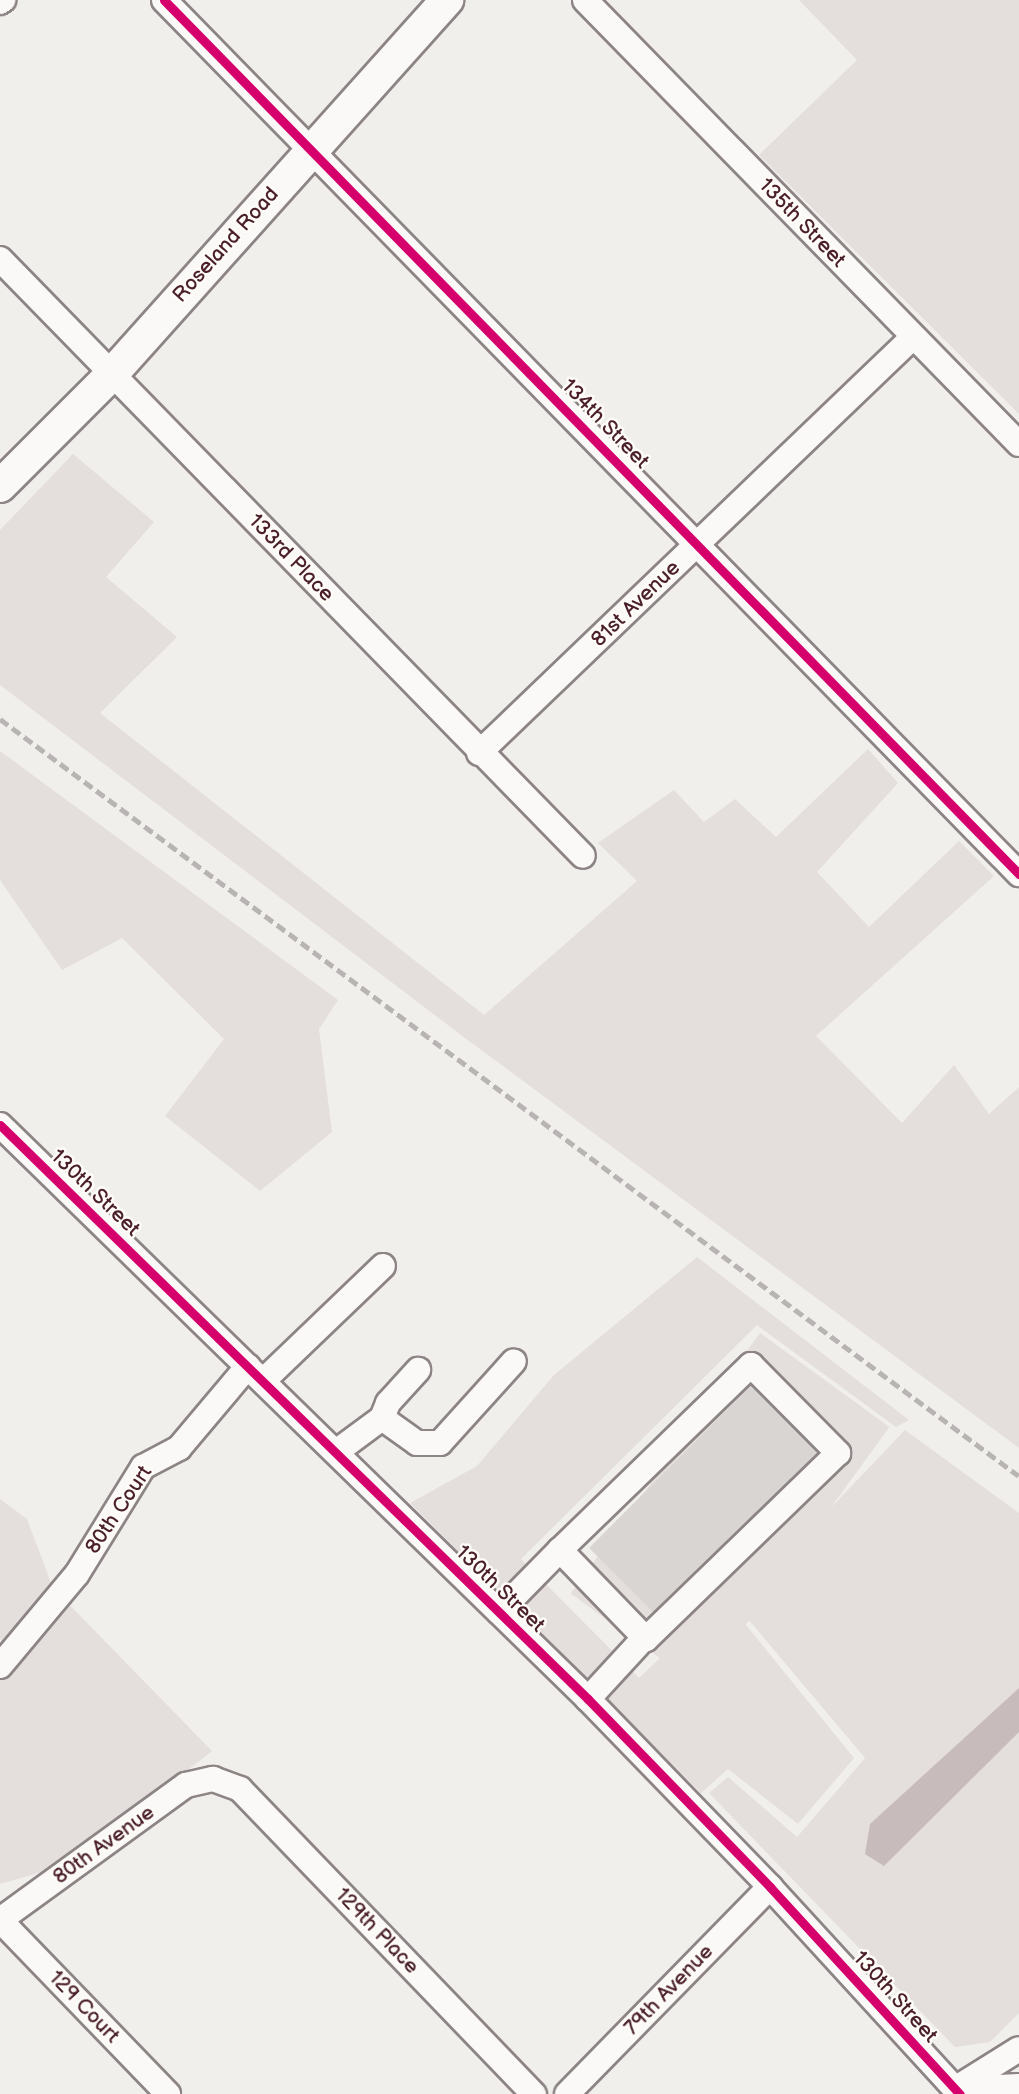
<!DOCTYPE html>
<html>
<head>
<meta charset="utf-8">
<style>
	body { margin:0 }
	#map { position:relative; width:1019px; height:2094px; overflow:hidden; background:#f1efec; font-family:"Balsamiq Sans",sans-serif }
	div>[style] { position:absolute }
	[style*='--x'] { left:calc(var(--x)*1px); top:calc(var(--y)*1px); width:calc(var(--w)*1px); rotate:calc(var(--a)*1deg) }
	.built>* { inset:0; background:#e4dedd; transform-origin:0 0 }
	.green>* { inset:0; background:#e4dedc }
	.water>* { inset:0; background:#c8bbbb }
	.building>* { inset:0; background:#d8d5d3; transform-origin:0 0 }
	.roads { filter:drop-shadow(2px 0 #8d8485) drop-shadow(-2px 0 #8d8485) drop-shadow(0 2px #8d8485) drop-shadow(0 -2px #8d8485) }
	.minor>* { height:24px; margin:-12px; padding:0 12px; transform-origin:12px; border-radius:12px; background:#faf9f7 }
	.major>* { height:32px; margin:-16px; padding:0 16px; transform-origin:16px; border-radius:16px; background:#faf9f7 }
	.rail>* { height:5px; margin-top:-2.5px; transform-origin:0; background:repeating-linear-gradient(90deg,#b9b4b4 0 10px,transparent 0 15px) }
	.cycleway>* { height:9px; margin:-4.5px; padding:0 4.5px; transform-origin:4.5px; border-radius:4.5px; background:#d6006c }
	span { translate:-50% -50%; white-space:nowrap; text-align:center; line-height:1.15; -webkit-text-stroke:5px #fdfcf7; paint-order:stroke }
	.street-label { font-size:21px; color:#4a1f2b }
</style>
</head>
<body>
<div id="map">
	<div class="built">
		<i style="clip-path:polygon(697px 1257px,909px 1420px,896px 1427px,757px 1325px,521px 1559px,639px 1678px,841px 1485px,729px 1604px,854px 1758px,798px 1824px,728px 1769px,701px 1793px,410px 1503px,477px 1466px,554px 1375px)"></i>
		<i style="left:760px;top:1333px;width:160px;height:322px;rotate:36deg"></i>
	</div>
	<div class="green">
		<i style="clip-path:polygon(799px 0,1019px 0,1019px 414px,759px 155px,857px 60px)"></i>
		<i style="clip-path:polygon(73px 454px,154px 522px,106px 577px,177px 637px,100px 713px,484px 1015px,637px 881px,598px 843px,674px 790px,704px 822px,735px 799px,776px 837px,868px 749px,898px 783px,817px 872px,869px 927px,959px 841px,994px 876px,816px 1036px,902px 1123px,954px 1065px,989px 1114px,1019px 1087px,1019px 1448px,461px 1035px,0 685px,0 530px)"></i>
		<i style="clip-path:polygon(0 751px,338px 1000px,319px 1029px,332px 1132px,260px 1191px,165px 1116px,224px 1039px,122px 938px,62px 970px,0 880px)"></i>
		<i style="clip-path:polygon(905px 1430px,1019px 1513px,1019px 2013px,990px 2042px,955px 2047px,709px 1793px,728px 1777px,797px 1837px,865px 1758px,737px 1606px)"></i>
		<i style="clip-path:polygon(0 1499px,27px 1519px,53px 1588px,212px 1751px,66px 1865px,0 1884px,0 1653px,6px 1646px,0 1639px)"></i>
	</div>
	<div class="water">
		<i style="clip-path:polygon(1019px 1688px,1019px 1732px,884px 1866px,865px 1854px,870px 1824px)"></i>
	</div>
	<div class="building">
		<i style="left:751px;top:1386px;width:94px;height:229px;rotate:45deg"></i>
	</div>
	<div class="roads">
		<div class="minor">
			<i style="--x:164;--y:0;--w:1223;--a:45.63"></i>
			<i style="--x:585;--y:0;--w:621;--a:45.65"></i>
			<i style="--x:0;--y:2;--w:4;--a:-34"></i>
			<i style="--x:0;--y:259;--w:834;--a:45.68"></i>
			<i style="--x:479;--y:753;--w:601;--a:-43.79"></i>
			<i style="--x:0;--y:1125;--w:822;--a:44.31"></i>
			<i style="--x:588;--y:1699;--w:262;--a:45.9"></i>
			<i style="--x:770;--y:1887;--w:281;--a:47.5"></i>
			<i style="--x:263;--y:1381;--w:166;--a:-43.8"></i>
			<i style="--x:382;--y:1418;--w:16;--a:-68"></i>
			<i style="--x:388;--y:1403;--w:45;--a:-47.7"></i>
			<i style="--x:336;--y:1452;--w:57;--a:-36.5"></i>
			<i style="--x:382;--y:1418;--w:43;--a:35.5"></i>
			<i style="--x:417;--y:1443;--w:23;--a:0"></i>
			<i style="--x:440;--y:1443;--w:110;--a:-47.9"></i>
			<i style="--x:499;--y:1612;--w:87;--a:-45.5"></i>
			<i style="--x:560;--y:1550;--w:266;--a:-44.1"></i>
			<i style="--x:751;--y:1365;--w:124;--a:45.3"></i>
			<i style="--x:838;--y:1453;--w:267;--a:135.9"></i>
			<i style="--x:646;--y:1639;--w:124;--a:-134"></i>
			<i style="--x:0;--y:1666;--w:120;--a:-50.1"></i>
			<i style="--x:77;--y:1574;--w:126;--a:-58.3"></i>
			<i style="--x:143;--y:1467;--w:41;--a:-27.8"></i>
			<i style="--x:179;--y:1448;--w:107;--a:-49.9"></i>
			<i style="--x:588;--y:1699;--w:84;--a:-47.4"></i>
			<i style="--x:0;--y:1920;--w:230;--a:-36"></i>
			<i style="--x:186;--y:1785;--w:28;--a:-13"></i>
			<i style="--x:213;--y:1779;--w:29;--a:20"></i>
			<i style="--x:240;--y:1789;--w:424;--a:46.1"></i>
			<i style="--x:0;--y:1920;--w:242;--a:46"></i>
			<i style="--x:955;--y:2089;--w:75;--a:-32"></i>
			<i style="--x:959;--y:2089;--w:60;--a:-2.9"></i>
			<i style="--x:567;--y:2094;--w:290;--a:-45.6"></i>
		</div>
		<div class="major">
			<i style="--x:0;--y:486;--w:157;--a:-45"></i>
			<i style="--x:111;--y:375;--w:504;--a:-48.14"></i>
		</div>
	</div>
	<div class="rail">
		<i style="--x:0;--y:719;--w:1269;--a:36.61"></i>
	</div>
	<div class="cycleway">
		<i style="--x:164;--y:0;--w:1223;--a:45.63"></i>
		<i style="--x:0;--y:1125;--w:822;--a:44.31"></i>
		<i style="--x:588;--y:1699;--w:262;--a:45.9"></i>
		<i style="--x:770;--y:1887;--w:281;--a:47.5"></i>
	</div>
	<div class="street-label">
		<span style="left:802px;top:223px;rotate:46deg">135th Street</span>
		<span style="left:226px;top:245px;rotate:-48deg">Roseland Road</span>
		<span style="left:605px;top:424px;rotate:46deg">134th Street</span>
		<span style="left:291px;top:558px;rotate:46deg">133rd Place</span>
		<span style="left:636px;top:604px;rotate:-44deg">81st Avenue</span>
		<span style="left:95px;top:1193px;rotate:44deg">130th Street</span>
		<span style="left:119px;top:1510px;rotate:-56deg">80th Court</span>
		<span style="left:500px;top:1589px;rotate:44deg">130th Street</span>
		<span style="left:104px;top:1845px;rotate:-36deg">80th Avenue</span>
		<span style="left:377px;top:1931px;rotate:46deg">129th Place</span>
		<span style="left:669px;top:1990px;rotate:-46deg">79th Avenue</span>
		<span style="left:895px;top:1997px;rotate:48deg">130th Street</span>
		<span style="left:84px;top:2007px;rotate:46deg">129 Court</span>
	</div>
</div>
</body>
</html>
